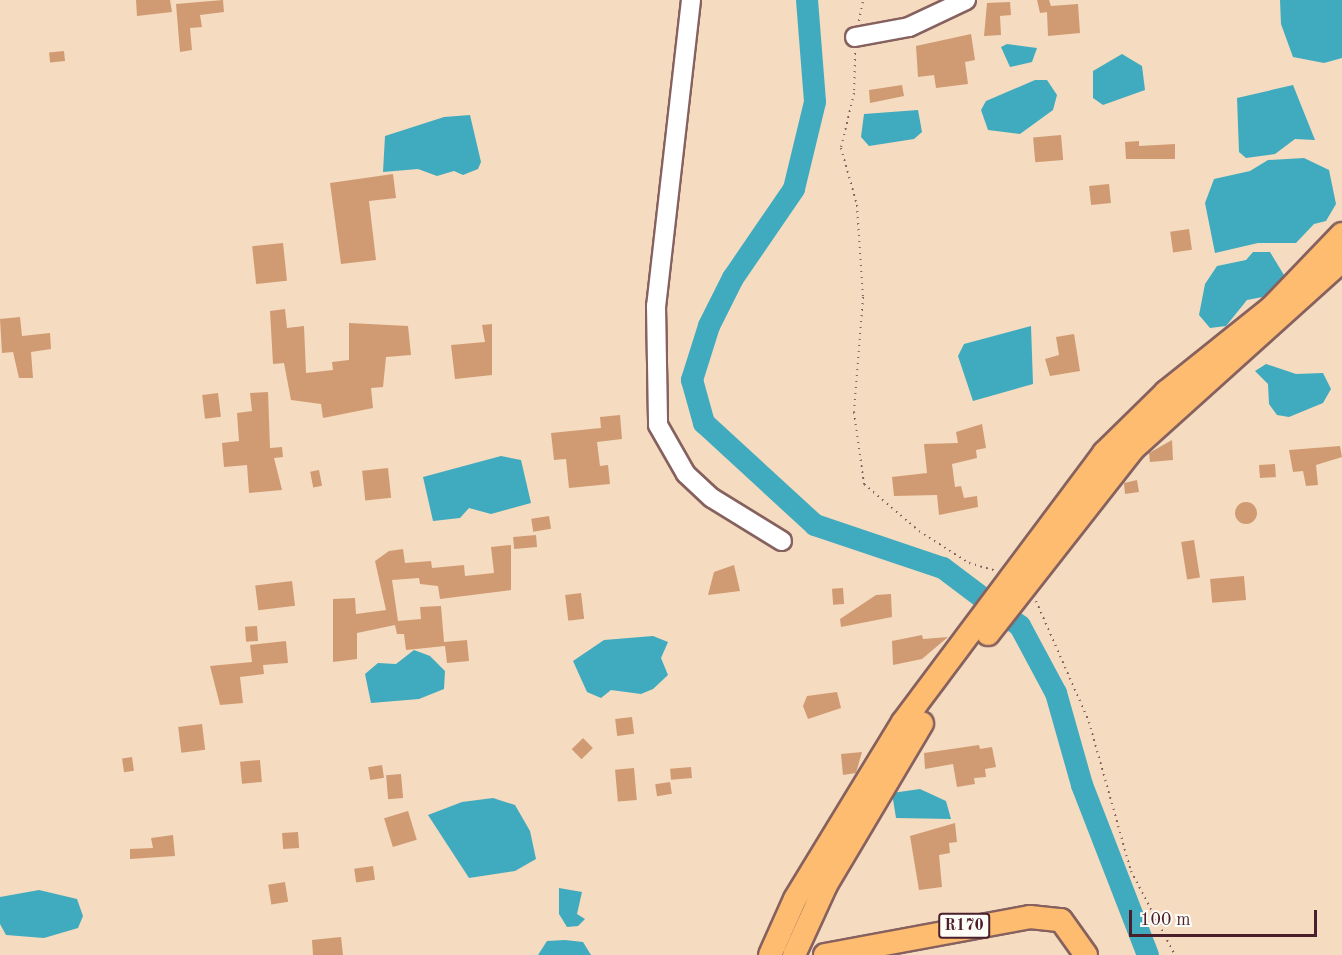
<!DOCTYPE html>
<html>
<head>
<meta charset="utf-8">
<style>
	body { margin:0 }
	#map { position:relative; width:1342px; height:955px; overflow:hidden; background:#f5dbbf; font-family:"Old Standard TT",serif }
	div>[style] { position:absolute }
	[style*='--x'] { left:calc(var(--x)*1px); top:calc(var(--y)*1px); width:calc(var(--w)*1px); rotate:calc(var(--a)*1deg) }
	.water>* { inset:0; background:#40abbf }
	.river>* { height:22px; margin:-11px; padding:0 11px; transform-origin:11px; border-radius:11px; background:#40abbf }
	.building>* { inset:0; background:#d09b73; transform-origin:0 0 }
	.round { border-radius:50% }
	.path>* { height:2px; margin-top:-1px; transform-origin:0; background:repeating-linear-gradient(90deg,#86615f 0 1.5px,transparent 0 6px) }
	.roads { filter:drop-shadow(2px 0 #86615f) drop-shadow(-2px 0 #86615f) drop-shadow(0 2px #86615f) drop-shadow(0 -2px #86615f) }
	.minor>* { height:18px; margin:-9px; padding:0 9px; transform-origin:9px; border-radius:9px; background:#fff }
	.major>* { height:22px; margin:-11px; padding:0 11px; transform-origin:11px; border-radius:11px; background:#febc70 }
	span { translate:-50% -50%; white-space:nowrap; text-align:center; line-height:1.15; -webkit-text-stroke:4.5px #fdfcf7; paint-order:stroke }
	.shield-label span { padding:2px 4px; background:#fdfcf7; border:2px solid; border-radius:4px; -webkit-text-stroke-width:0 }
	.shield-label { font-size:16px; color:#4a1f2b; font-weight:700 }
	.scale { position:absolute; left:1129px; top:910px; width:188px; height:27px; box-sizing:border-box; border:3px solid #4a1f2b; border-top:0; padding-left:8px; font-size:18px; line-height:21px; white-space:nowrap; color:#4a1f2b; -webkit-text-stroke:4px #fdfcf7; paint-order:stroke }
</style>
</head>
<body>
<div id="map">
	<div class="water">
		<i style="clip-path:polygon(1280px 0,1342px 0,1342px 58px,1324px 63px,1293px 57px,1281px 24px)"></i>
		<i style="clip-path:polygon(1007px 44px,1037px 48px,1032px 62px,1010px 67px,1001px 47px)"></i>
		<i style="clip-path:polygon(1122px 54px,1142px 66px,1145px 90px,1103px 105px,1093px 98px,1093px 71px)"></i>
		<i style="clip-path:polygon(1035px 80px,1047px 80px,1057px 95px,1053px 110px,1020px 134px,988px 130px,981px 110px,986px 101px)"></i>
		<i style="clip-path:polygon(1293px 85px,1315px 140px,1295px 139px,1275px 154px,1246px 158px,1239px 152px,1237px 98px)"></i>
		<i style="clip-path:polygon(918px 110px,922px 132px,914px 139px,869px 146px,861px 137px,864px 114px)"></i>
		<i style="clip-path:polygon(470px 115px,481px 162px,478px 169px,463px 175px,454px 171px,437px 176px,418px 169px,383px 172px,385px 136px,444px 117px)"></i>
		<i style="clip-path:polygon(1304px 158px,1329px 170px,1336px 204px,1326px 221px,1314px 224px,1296px 243px,1258px 243px,1215px 253px,1205px 203px,1214px 179px,1250px 171px,1268px 160px)"></i>
		<i style="clip-path:polygon(1253px 252px,1270px 252px,1287px 280px,1268px 296px,1247px 300px,1226px 326px,1210px 328px,1199px 315px,1205px 284px,1217px 266px,1246px 260px)"></i>
		<i style="clip-path:polygon(1031px 326px,1033px 384px,973px 401px,958px 356px,964px 344px)"></i>
		<i style="clip-path:polygon(1266px 364px,1296px 374px,1323px 373px,1331px 389px,1323px 403px,1289px 417px,1277px 415px,1269px 404px,1268px 384px,1255px 371px)"></i>
		<i style="clip-path:polygon(501px 456px,521px 460px,531px 503px,491px 514px,469px 508px,460px 518px,433px 521px,423px 477px)"></i>
		<i style="clip-path:polygon(653px 636px,668px 642px,661px 658px,668px 675px,653px 689px,641px 694px,611px 690px,601px 698px,587px 692px,573px 661px,604px 640px)"></i>
		<i style="clip-path:polygon(414px 650px,430px 656px,445px 671px,444px 689px,419px 699px,371px 703px,365px 674px,378px 663px,396px 664px)"></i>
		<i style="clip-path:polygon(920px 789px,946px 801px,951px 819px,896px 818px,892px 793px)"></i>
		<i style="clip-path:polygon(493px 798px,515px 805px,530px 831px,536px 859px,515px 871px,469px 878px,428px 815px,462px 802px)"></i>
		<i style="clip-path:polygon(559px 888px,582px 892px,577px 914px,585px 919px,578px 926px,567px 927px,559px 914px)"></i>
		<i style="clip-path:polygon(39px 890px,77px 899px,83px 916px,78px 928px,44px 938px,6px 935px,0 924px,0 897px)"></i>
		<i style="clip-path:polygon(565px 940px,583px 942px,591px 955px,538px 955px,547px 941px)"></i>
	</div>
	<div class="river">
		<i style="--x:807;--y:0;--w:102;--a:85.5"></i>
		<i style="--x:815;--y:102;--w:89;--a:103.6"></i>
		<i style="--x:794;--y:189;--w:108;--a:124.4"></i>
		<i style="--x:733;--y:278;--w:54;--a:116.6"></i>
		<i style="--x:709;--y:326;--w:57;--a:107.5"></i>
		<i style="--x:692;--y:380;--w:45;--a:74.4"></i>
		<i style="--x:704;--y:423;--w:151;--a:42.6"></i>
		<i style="--x:815;--y:525;--w:135;--a:18.6"></i>
		<i style="--x:943;--y:568;--w:96;--a:37"></i>
		<i style="--x:1020;--y:626;--w:76;--a:61.8"></i>
		<i style="--x:1056;--y:693;--w:96;--a:74.2"></i>
		<i style="--x:1082;--y:785;--w:182;--a:68.8"></i>
	</div>
	<div class="building">
		<i style="clip-path:polygon(136px 0,170px 0,172px 12px,137px 16px)"></i>
		<i style="clip-path:polygon(223px 0,224px 12px,200px 15px,202px 27px,190px 28px,192px 50px,180px 52px,176px 4px)"></i>
		<i style="clip-path:polygon(1037px 0,1049px 0,1051px 6px,1078px 4px,1080px 33px,1048px 36px,1047px 12px,1040px 13px)"></i>
		<i style="clip-path:polygon(1010px 2px,1011px 15px,1000px 16px,1001px 35px,984px 36px,987px 3px)"></i>
		<i style="clip-path:polygon(971px 34px,975px 60px,965px 62px,968px 84px,936px 88px,934px 75px,918px 77px,916px 46px)"></i>
		<i style="left:64px;top:51px;width:10px;height:15px;rotate:84deg"></i>
		<i style="clip-path:polygon(902px 85px,904px 96px,870px 103px,869px 90px)"></i>
		<i style="left:1061px;top:135px;width:25px;height:28px;rotate:85deg"></i>
		<i style="clip-path:polygon(1139px 141px,1139px 146px,1175px 144px,1175px 159px,1126px 159px,1125px 142px)"></i>
		<i style="clip-path:polygon(393px 174px,396px 198px,369px 201px,376px 260px,341px 264px,330px 183px)"></i>
		<i style="left:1109px;top:184px;width:19px;height:20px;rotate:84deg"></i>
		<i style="left:1189px;top:229px;width:21px;height:19px;rotate:82deg"></i>
		<i style="left:283px;top:243px;width:38px;height:31px;rotate:84deg"></i>
		<i style="clip-path:polygon(285px 309px,287px 328px,304px 326px,306px 373px,333px 370px,332px 362px,349px 360px,349px 323px,408px 326px,411px 355px,386px 357px,383px 387px,371px 388px,373px 408px,323px 418px,321px 404px,291px 400px,284px 363px,273px 364px,270px 311px)"></i>
		<i style="clip-path:polygon(20px 317px,22px 336px,50px 333px,51px 349px,31px 352px,33px 378px,19px 378px,13px 352px,2px 353px,0 319px)"></i>
		<i style="clip-path:polygon(492px 324px,492px 375px,455px 379px,451px 345px,485px 342px,482px 325px)"></i>
		<i style="clip-path:polygon(1074px 334px,1080px 371px,1050px 376px,1045px 359px,1059px 355px,1056px 337px)"></i>
		<i style="clip-path:polygon(268px 392px,270px 448px,282px 447px,283px 457px,274px 458px,282px 490px,249px 493px,247px 465px,224px 467px,222px 443px,239px 441px,237px 413px,252px 411px,250px 393px)"></i>
		<i style="left:218px;top:393px;width:24px;height:16px;rotate:83deg"></i>
		<i style="clip-path:polygon(620px 415px,622px 439px,597px 442px,600px 466px,608px 465px,610px 484px,569px 488px,566px 459px,554px 460px,551px 433px,601px 428px,600px 417px)"></i>
		<i style="clip-path:polygon(982px 424px,986px 448px,976px 450px,977px 458px,952px 464px,955px 487px,961px 486px,964px 498px,977px 496px,978px 507px,939px 515px,937px 495px,894px 496px,892px 477px,927px 473px,924px 444px,958px 443px,956px 432px)"></i>
		<i style="clip-path:polygon(1172px 440px,1173px 460px,1150px 462px,1149px 453px)"></i>
		<i style="clip-path:polygon(1340px 446px,1342px 457px,1316px 465px,1318px 485px,1306px 486px,1303px 471px,1293px 472px,1289px 450px)"></i>
		<i style="left:1275px;top:464px;width:13px;height:16px;rotate:86deg"></i>
		<i style="left:388px;top:468px;width:30px;height:26px;rotate:84deg"></i>
		<i style="left:319px;top:470px;width:16px;height:9px;rotate:79deg"></i>
		<i style="clip-path:polygon(1137px 480px,1139px 492px,1125px 494px,1124px 483px)"></i>
		<i class="round" style="left:1235px;top:502px;width:22px;height:22px"></i>
		<i style="left:549px;top:516px;width:13px;height:18px;rotate:81deg"></i>
		<i style="left:536px;top:535px;width:12px;height:23px;rotate:85deg"></i>
		<i style="left:1194px;top:540px;width:38px;height:13px;rotate:81deg"></i>
		<i style="clip-path:polygon(511px 545px,511px 590px,440px 599px,438px 586px,420px 584px,419px 578px,392px 580px,398px 621px,421px 619px,420px 607px,441px 606px,444px 642px,467px 640px,469px 661px,447px 663px,445px 646px,406px 650px,404px 634px,397px 634px,395px 625px,357px 633px,357px 659px,333px 662px,333px 599px,355px 598px,356px 614px,386px 610px,375px 561px,389px 551px,403px 549px,405px 563px,431px 561px,432px 568px,464px 565px,465px 576px,494px 573px,491px 547px)"></i>
		<i style="clip-path:polygon(734px 565px,740px 591px,708px 595px,714px 572px)"></i>
		<i style="left:1244px;top:576px;width:24px;height:34px;rotate:85deg"></i>
		<i style="left:292px;top:581px;width:25px;height:37px;rotate:83deg"></i>
		<i style="left:843px;top:588px;width:16px;height:11px;rotate:86deg"></i>
		<i style="left:581px;top:593px;width:26px;height:16px;rotate:83deg"></i>
		<i style="clip-path:polygon(891px 594px,892px 617px,841px 627px,840px 619px,876px 595px)"></i>
		<i style="left:257px;top:626px;width:15px;height:12px;rotate:86deg"></i>
		<i style="clip-path:polygon(922px 635px,923px 639px,948px 637px,922px 659px,893px 665px,892px 641px)"></i>
		<i style="clip-path:polygon(286px 641px,288px 663px,263px 665px,264px 674px,240px 677px,243px 703px,220px 705px,210px 666px,252px 662px,250px 645px)"></i>
		<i style="clip-path:polygon(837px 692px,841px 708px,808px 719px,803px 706px,807px 696px)"></i>
		<i style="left:632px;top:717px;width:17px;height:17px;rotate:83deg"></i>
		<i style="left:202px;top:724px;width:26px;height:24px;rotate:83deg"></i>
		<i style="left:583px;top:738px;width:14px;height:16px;rotate:45deg"></i>
		<i style="clip-path:polygon(979px 745px,980px 749px,992px 747px,996px 767px,985px 769px,986px 777px,974px 778px,975px 784px,957px 787px,953px 764px,925px 769px,924px 753px)"></i>
		<i style="clip-path:polygon(862px 752px,856px 773px,843px 775px,841px 754px)"></i>
		<i style="left:132px;top:757px;width:14px;height:10px;rotate:82deg"></i>
		<i style="left:260px;top:760px;width:22px;height:20px;rotate:85deg"></i>
		<i style="left:382px;top:765px;width:13px;height:14px;rotate:81deg"></i>
		<i style="left:691px;top:767px;width:11px;height:21px;rotate:85deg"></i>
		<i style="left:634px;top:768px;width:32px;height:19px;rotate:85deg"></i>
		<i style="left:401px;top:774px;width:24px;height:15px;rotate:85deg"></i>
		<i style="left:670px;top:782px;width:12px;height:15px;rotate:81deg"></i>
		<i style="left:408px;top:811px;width:30px;height:25px;rotate:73deg"></i>
		<i style="clip-path:polygon(955px 823px,957px 842px,949px 843px,950px 853px,939px 855px,942px 887px,919px 890px,910px 836px)"></i>
		<i style="left:298px;top:832px;width:16px;height:16px;rotate:86deg"></i>
		<i style="clip-path:polygon(173px 835px,175px 856px,130px 859px,130px 849px,153px 848px,151px 838px)"></i>
		<i style="left:373px;top:866px;width:14px;height:19px;rotate:82deg"></i>
		<i style="left:285px;top:882px;width:20px;height:17px;rotate:81deg"></i>
		<i style="clip-path:polygon(341px 937px,343px 955px,313px 955px,312px 940px)"></i>
	</div>
	<div class="path">
		<i style="--x:859;--y:21;--w:21;--a:-79"></i>
		<i style="--x:855;--y:53;--w:40;--a:91.4"></i>
		<i style="--x:854;--y:93;--w:57;--a:103.3"></i>
		<i style="--x:841;--y:148;--w:59;--a:74.3"></i>
		<i style="--x:857;--y:205;--w:92;--a:86.3"></i>
		<i style="--x:863;--y:297;--w:115;--a:94.5"></i>
		<i style="--x:854;--y:412;--w:73;--a:82.1"></i>
		<i style="--x:864;--y:484;--w:72;--a:40.5"></i>
		<i style="--x:919;--y:531;--w:59;--a:32.6"></i>
		<i style="--x:969;--y:563;--w:26;--a:16"></i>
		<i style="--x:1036;--y:601;--w:132;--a:66.3"></i>
		<i style="--x:1089;--y:722;--w:155;--a:74.3"></i>
		<i style="--x:1131;--y:871;--w:95;--a:62.4"></i>
	</div>
	<div class="roads">
		<div class="minor">
			<i style="--x:691;--y:0;--w:308;--a:96.5"></i>
			<i style="--x:656;--y:306;--w:119;--a:89"></i>
			<i style="--x:658;--y:425;--w:56;--a:60.3"></i>
			<i style="--x:686;--y:474;--w:35;--a:43"></i>
			<i style="--x:712;--y:498;--w:82;--a:31.6"></i>
			<i style="--x:855;--y:37;--w:55;--a:-10.5"></i>
			<i style="--x:909;--y:27;--w:63;--a:-25.3"></i>
		</div>
		<div class="major">
			<i style="--x:988;--y:634;--w:235;--a:-51.9"></i>
			<i style="--x:1133;--y:449;--w:281;--a:-42"></i>
			<i style="--x:770;--y:955;--w:61;--a:-65.9"></i>
			<i style="--x:795;--y:899;--w:207;--a:-58.6"></i>
			<i style="--x:903;--y:722;--w:336;--a:-53.2"></i>
			<i style="--x:1104;--y:453;--w:87;--a:-44.5"></i>
			<i style="--x:1166;--y:392;--w:136;--a:-38.7"></i>
			<i style="--x:1272;--y:307;--w:101;--a:-46.2"></i>
			<i style="--x:794;--y:955;--w:77;--a:-65.4"></i>
			<i style="--x:826;--y:885;--w:188;--a:-59.3"></i>
			<i style="--x:825;--y:955;--w:208;--a:-10.5"></i>
			<i style="--x:1030;--y:917;--w:31;--a:6"></i>
			<i style="--x:1061;--y:920;--w:43;--a:54.5"></i>
		</div>
	</div>
	<div class="shield-label">
		<span style="left:964px;top:926px">R170</span>
	</div>
	<div class="scale">100 m</div>
</div>
</body>
</html>
